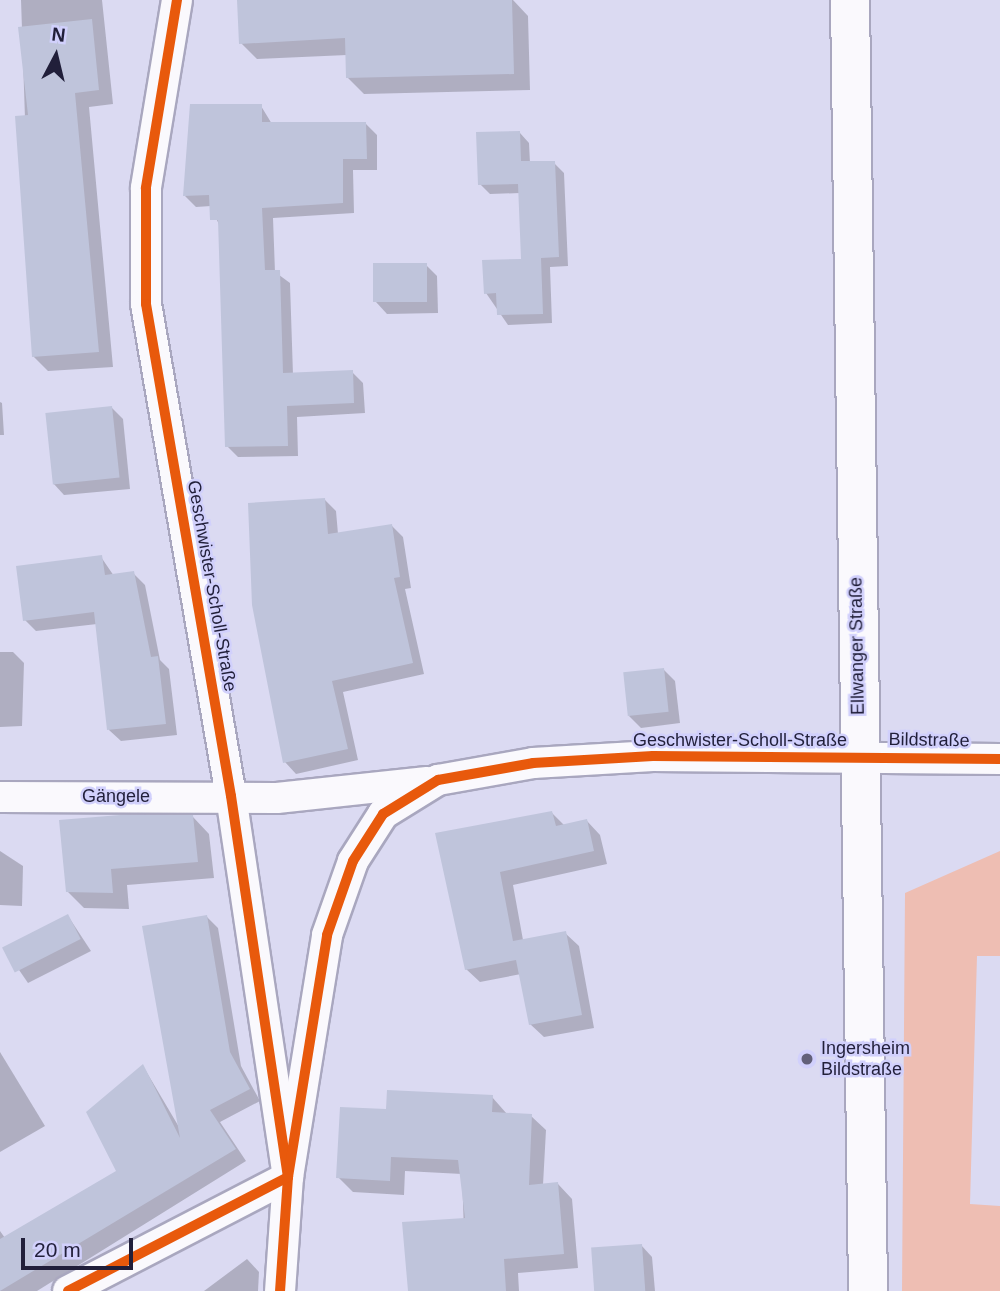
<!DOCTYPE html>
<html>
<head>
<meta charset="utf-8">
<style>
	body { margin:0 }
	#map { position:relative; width:1000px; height:1291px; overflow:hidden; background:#dbdaf2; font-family:Arial,sans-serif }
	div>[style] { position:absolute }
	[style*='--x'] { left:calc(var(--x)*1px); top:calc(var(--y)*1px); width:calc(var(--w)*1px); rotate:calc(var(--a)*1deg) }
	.green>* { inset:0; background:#eebeb3 }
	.shadow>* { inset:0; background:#0003 }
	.building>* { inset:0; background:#bfc4db; transform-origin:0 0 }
	.roads { filter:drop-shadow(2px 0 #a9a7bf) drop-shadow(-2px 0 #a9a7bf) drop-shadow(0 2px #a9a7bf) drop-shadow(0 -2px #a9a7bf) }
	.minor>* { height:30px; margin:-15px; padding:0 15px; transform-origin:15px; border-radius:15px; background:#faf9fd }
	.primary>* { height:38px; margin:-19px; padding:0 19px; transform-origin:19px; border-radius:19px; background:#faf9fd }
	.cycleway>* { height:10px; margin:-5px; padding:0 5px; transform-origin:5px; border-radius:5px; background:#e8590c }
	.dots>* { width:19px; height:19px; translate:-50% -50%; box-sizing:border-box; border:4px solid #d1d0fc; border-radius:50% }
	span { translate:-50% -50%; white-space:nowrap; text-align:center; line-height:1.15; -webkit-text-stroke:5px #d1d0fc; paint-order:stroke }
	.street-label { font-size:18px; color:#211f3a }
	.poi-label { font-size:18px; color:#211f3a }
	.left { translate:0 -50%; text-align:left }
	.north { position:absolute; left:21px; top:21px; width:70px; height:70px; -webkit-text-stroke:5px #d1d0fc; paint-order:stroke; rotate:7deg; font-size:19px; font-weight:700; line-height:28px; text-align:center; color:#211f3a }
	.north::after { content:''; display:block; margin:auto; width:24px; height:32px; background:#211f3a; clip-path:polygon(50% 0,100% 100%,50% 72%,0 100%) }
	.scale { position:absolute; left:21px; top:1238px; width:112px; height:32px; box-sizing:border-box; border:4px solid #211f3a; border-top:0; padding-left:9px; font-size:21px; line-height:24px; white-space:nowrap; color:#211f3a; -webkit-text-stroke:5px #d1d0fc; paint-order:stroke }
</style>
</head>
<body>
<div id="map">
	<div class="green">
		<i style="clip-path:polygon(1000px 851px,1000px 956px,977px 956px,970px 1204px,1000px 1206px,1000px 1291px,902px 1291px,905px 893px)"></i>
	</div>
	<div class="shadow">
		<i style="clip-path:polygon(21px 0,102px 0,113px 104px,89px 107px,113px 367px,48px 371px,33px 356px)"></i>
		<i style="clip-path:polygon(239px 0,513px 0,528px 16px,530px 90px,364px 94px,347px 77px,347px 55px,257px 59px,241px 43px)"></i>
		<i style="clip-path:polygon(261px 106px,272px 124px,366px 124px,377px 135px,377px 170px,353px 170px,354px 213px,273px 218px,275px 272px,290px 283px,293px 375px,352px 372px,363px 383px,365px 413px,297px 417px,298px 456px,238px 457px,227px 446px,220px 227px,211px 206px,196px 207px,185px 196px)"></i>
		<i style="clip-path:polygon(520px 133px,529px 143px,530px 163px,554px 163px,564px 173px,568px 266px,550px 267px,552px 323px,508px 325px,486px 293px,523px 260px,520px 193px,490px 194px,480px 184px)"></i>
		<i style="clip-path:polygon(426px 265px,437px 276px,438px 313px,387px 314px,376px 302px)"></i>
		<i style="clip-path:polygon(0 402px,2px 403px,4px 435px,0 435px)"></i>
		<i style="clip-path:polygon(112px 408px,123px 419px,130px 489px,64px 495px,53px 483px)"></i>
		<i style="clip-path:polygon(325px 500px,336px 511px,338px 534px,392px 526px,403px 537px,411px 588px,405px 589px,424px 674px,343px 692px,358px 760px,296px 774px,285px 762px)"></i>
		<i style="clip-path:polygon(101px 557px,114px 576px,133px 573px,145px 585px,160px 660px,169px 669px,177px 735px,121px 741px,109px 730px,97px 624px,36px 631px,25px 620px)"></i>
		<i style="clip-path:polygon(0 652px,13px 652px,24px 663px,22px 726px,0 727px)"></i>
		<i style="clip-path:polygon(664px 670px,675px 681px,680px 723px,641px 728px,629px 716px)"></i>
		<i style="clip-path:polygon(552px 813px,565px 826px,587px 821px,600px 835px,607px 864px,513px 885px,523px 940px,565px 933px,579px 946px,594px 1028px,544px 1037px,530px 1024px,521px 974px,480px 982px,466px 969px,437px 834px)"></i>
		<i style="clip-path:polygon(193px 817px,209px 834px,214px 878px,127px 885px,129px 909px,84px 908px,67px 891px)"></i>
		<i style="clip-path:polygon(0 851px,23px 866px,22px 906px,0 905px)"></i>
		<i style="clip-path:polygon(68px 916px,91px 951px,28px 983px,4px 948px)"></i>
		<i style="clip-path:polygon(207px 917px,218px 928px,241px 1066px,260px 1101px,220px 1122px,246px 1161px,37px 1291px,0 1291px,0 1231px,5px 1238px,119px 1172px,143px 1066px,179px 1127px)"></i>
		<i style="clip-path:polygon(0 1052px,45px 1126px,0 1152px)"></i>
		<i style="clip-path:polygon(492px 1097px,507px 1114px,531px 1116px,546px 1130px,543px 1185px,558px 1184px,572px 1199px,578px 1268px,518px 1273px,519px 1291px,466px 1291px,462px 1174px,405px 1171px,404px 1195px,353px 1192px,338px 1177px,388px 1110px)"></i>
		<i style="clip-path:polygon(641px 1245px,652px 1257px,655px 1291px,596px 1291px)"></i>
		<i style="clip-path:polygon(247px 1259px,259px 1272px,258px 1291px,204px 1291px)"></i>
	</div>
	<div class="building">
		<i style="clip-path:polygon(237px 0,512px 0,514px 74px,346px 78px,345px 38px,239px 44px)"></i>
		<i style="clip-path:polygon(92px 19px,99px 90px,75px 93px,99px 352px,32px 357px,15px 116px,28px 115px,18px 27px)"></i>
		<i style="clip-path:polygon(190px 104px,262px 104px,262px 122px,366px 122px,367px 159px,343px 159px,343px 203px,262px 208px,265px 270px,280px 270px,283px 373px,353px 370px,354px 403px,287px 406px,288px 446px,225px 447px,218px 220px,210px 220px,209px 195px,183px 196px)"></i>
		<i style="clip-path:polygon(520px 131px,521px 161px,555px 161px,559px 257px,541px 258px,543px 314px,497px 315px,496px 293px,484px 294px,482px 260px,521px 259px,518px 184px,478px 185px,476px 132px)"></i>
		<i style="left:427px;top:263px;width:39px;height:54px;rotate:90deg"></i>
		<i style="left:112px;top:406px;width:72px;height:67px;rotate:84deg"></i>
		<i style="clip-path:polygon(325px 498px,328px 534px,392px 524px,400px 577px,394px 578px,413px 663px,332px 681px,348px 749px,283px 763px,252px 605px,248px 503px)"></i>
		<i style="clip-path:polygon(102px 555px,105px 575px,134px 571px,151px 657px,158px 656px,166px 724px,107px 730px,94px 612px,23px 621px,16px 566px)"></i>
		<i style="left:664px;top:668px;width:44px;height:41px;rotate:84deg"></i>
		<i style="clip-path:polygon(552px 811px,556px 826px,587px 819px,594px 851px,500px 872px,513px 941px,566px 931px,582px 1015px,529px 1025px,516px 960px,465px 970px,435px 833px)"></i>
		<i style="clip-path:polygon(120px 815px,193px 815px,198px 862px,111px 869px,113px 893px,66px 892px,59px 820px)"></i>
		<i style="left:68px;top:914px;width:28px;height:74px;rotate:63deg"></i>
		<i style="clip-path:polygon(207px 915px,230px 1052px,250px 1089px,210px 1110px,236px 1149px,0 1291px,0 1239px,116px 1171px,86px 1112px,143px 1064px,180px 1138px,142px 926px)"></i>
		<i style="clip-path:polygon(387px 1090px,493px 1095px,492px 1112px,532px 1114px,529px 1185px,558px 1182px,564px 1254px,504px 1259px,506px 1291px,408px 1291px,402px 1222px,465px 1218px,458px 1160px,391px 1157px,390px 1181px,336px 1178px,340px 1107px,386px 1109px)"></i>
		<i style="left:642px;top:1244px;width:47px;height:51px;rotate:86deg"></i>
	</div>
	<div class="roads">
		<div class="minor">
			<i style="--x:177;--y:0;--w:191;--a:99.4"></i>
			<i style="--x:146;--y:188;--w:116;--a:90"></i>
			<i style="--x:146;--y:304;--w:499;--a:80.2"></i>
			<i style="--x:231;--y:796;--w:385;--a:81.5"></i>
			<i style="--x:288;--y:1177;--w:114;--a:94"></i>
			<i style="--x:0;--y:797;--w:277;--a:0.2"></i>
			<i style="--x:277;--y:798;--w:151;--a:-6.1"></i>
			<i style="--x:68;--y:1291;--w:248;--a:-27.4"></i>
			<i style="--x:288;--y:1177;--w:245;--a:-80.8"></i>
			<i style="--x:327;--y:935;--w:78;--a:-70.6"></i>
			<i style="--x:353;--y:861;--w:56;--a:-57.4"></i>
			<i style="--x:383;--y:814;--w:65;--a:-31.7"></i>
			<i style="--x:438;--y:780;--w:97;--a:-10.1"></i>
			<i style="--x:533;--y:763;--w:120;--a:-3.3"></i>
			<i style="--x:653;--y:756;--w:347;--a:0.5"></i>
		</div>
		<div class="primary">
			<i style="--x:850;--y:0;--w:1291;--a:89.2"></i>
		</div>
	</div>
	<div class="cycleway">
		<i style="--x:177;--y:0;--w:191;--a:99.4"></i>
		<i style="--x:146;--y:188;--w:116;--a:90"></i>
		<i style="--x:146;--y:304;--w:499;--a:80.2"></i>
		<i style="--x:231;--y:796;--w:385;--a:81.5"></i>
		<i style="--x:288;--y:1177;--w:114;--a:94"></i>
		<i style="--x:68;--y:1291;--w:248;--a:-27.4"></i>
		<i style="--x:288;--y:1177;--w:245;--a:-80.8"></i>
		<i style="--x:327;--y:935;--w:78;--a:-70.6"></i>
		<i style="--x:353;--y:861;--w:56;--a:-57.4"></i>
		<i style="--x:383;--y:814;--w:65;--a:-31.7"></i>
		<i style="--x:438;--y:780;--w:97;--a:-10.1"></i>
		<i style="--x:533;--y:763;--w:120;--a:-3.3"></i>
		<i style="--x:653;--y:756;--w:347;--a:0.5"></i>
	</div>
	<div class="dots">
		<i style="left:807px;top:1059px;background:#62607a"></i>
	</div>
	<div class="street-label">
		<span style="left:212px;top:586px;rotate:80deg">Geschwister-Scholl-Straße</span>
		<span style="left:857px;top:646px;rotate:-91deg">Ellwanger Straße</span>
		<span style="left:740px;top:740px">Geschwister-Scholl-Straße</span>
		<span style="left:929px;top:740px;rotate:1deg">Bildstraße</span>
		<span style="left:116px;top:796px">Gängele</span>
	</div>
	<div class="poi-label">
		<span class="left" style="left:821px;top:1059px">Ingersheim<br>Bildstraße</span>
	</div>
	<div class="north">N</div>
	<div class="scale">20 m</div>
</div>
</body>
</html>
